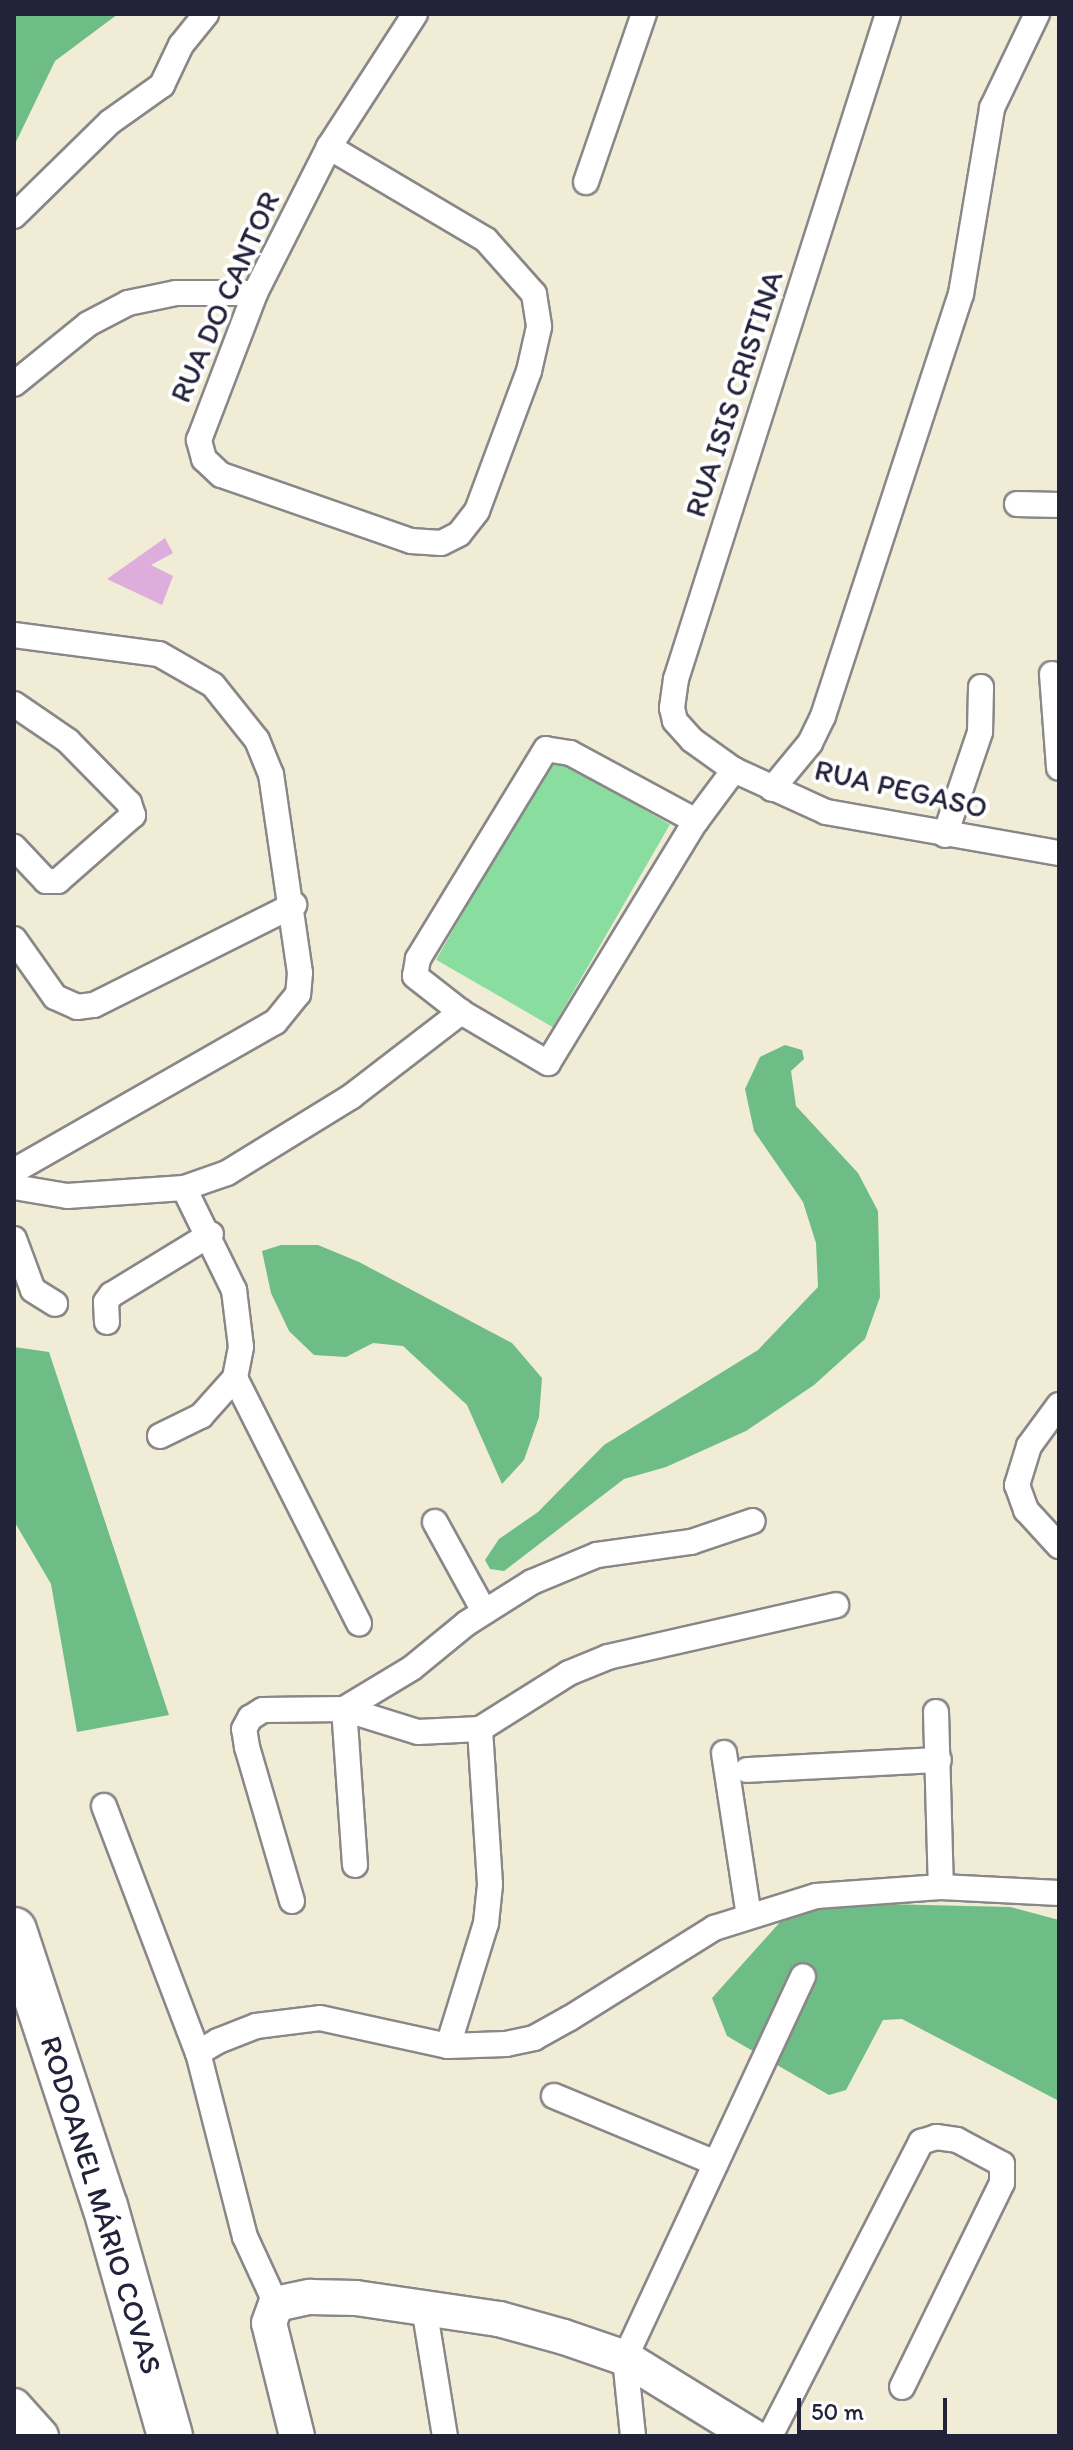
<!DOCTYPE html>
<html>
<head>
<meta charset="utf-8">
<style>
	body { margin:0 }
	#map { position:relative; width:1073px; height:2450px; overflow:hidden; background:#f0ecd6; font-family:Itim,sans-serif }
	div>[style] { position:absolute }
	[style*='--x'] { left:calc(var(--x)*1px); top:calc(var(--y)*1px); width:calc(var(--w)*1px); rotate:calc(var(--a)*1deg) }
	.green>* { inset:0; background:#88dd9f; transform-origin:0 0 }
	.forest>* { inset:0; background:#6ebc86 }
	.building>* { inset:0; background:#ddaddc }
	.roads { filter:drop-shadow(2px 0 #898788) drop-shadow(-2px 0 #898788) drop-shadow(0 2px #898788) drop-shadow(0 -2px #898788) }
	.minor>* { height:24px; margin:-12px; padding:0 12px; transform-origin:12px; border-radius:12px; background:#fff }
	.secondary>* { height:34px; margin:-17px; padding:0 17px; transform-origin:17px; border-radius:17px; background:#fff }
	.motorway>* { height:44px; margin:-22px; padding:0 22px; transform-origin:22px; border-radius:22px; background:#fff }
	span { translate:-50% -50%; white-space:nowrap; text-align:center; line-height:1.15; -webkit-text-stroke:8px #fff; paint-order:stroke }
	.street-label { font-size:30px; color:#22223b }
	.frame { position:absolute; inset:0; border:16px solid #22223b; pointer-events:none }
	.scale { position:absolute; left:797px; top:2398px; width:150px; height:36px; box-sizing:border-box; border:4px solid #22223b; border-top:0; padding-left:10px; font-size:24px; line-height:28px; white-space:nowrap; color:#22223b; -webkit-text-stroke:6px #fff; paint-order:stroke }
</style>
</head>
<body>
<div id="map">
	<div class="green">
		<i style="left:553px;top:757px;width:135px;height:234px;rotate:30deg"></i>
	</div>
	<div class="forest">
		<i style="clip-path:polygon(14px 14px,118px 14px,55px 61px,14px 146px)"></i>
		<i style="clip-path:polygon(785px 1045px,802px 1050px,804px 1059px,791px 1071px,796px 1106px,858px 1173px,878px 1211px,880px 1297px,865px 1339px,814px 1385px,746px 1431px,666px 1467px,624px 1479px,504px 1571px,490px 1569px,485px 1560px,499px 1539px,538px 1512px,604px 1445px,758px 1350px,818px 1287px,816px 1243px,803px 1202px,754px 1131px,745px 1089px,760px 1057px)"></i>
		<i style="clip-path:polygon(281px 1245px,318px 1245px,359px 1262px,512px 1343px,542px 1378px,539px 1417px,524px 1460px,502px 1484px,467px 1405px,403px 1346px,373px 1343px,346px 1357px,314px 1355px,289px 1331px,271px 1293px,262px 1251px)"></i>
		<i style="clip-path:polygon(14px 1347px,49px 1352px,169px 1715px,77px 1732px,51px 1584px,14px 1521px)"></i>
		<i style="clip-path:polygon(798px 1902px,1010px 1907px,1059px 1920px,1059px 2101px,902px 2019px,883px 2020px,846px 2090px,829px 2095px,727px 2036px,712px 1998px)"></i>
	</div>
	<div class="building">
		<i style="clip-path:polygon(165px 538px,173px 553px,151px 565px,173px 576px,162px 605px,107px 579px)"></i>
	</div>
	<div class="roads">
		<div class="minor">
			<i style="--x:888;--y:14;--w:698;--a:107.68"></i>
			<i style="--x:676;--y:679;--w:29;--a:98"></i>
			<i style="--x:672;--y:708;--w:13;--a:77"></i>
			<i style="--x:675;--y:721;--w:25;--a:48"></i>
			<i style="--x:692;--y:740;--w:52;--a:35.5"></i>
			<i style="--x:734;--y:770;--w:101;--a:24.5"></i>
			<i style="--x:826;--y:812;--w:237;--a:10"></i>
			<i style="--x:329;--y:147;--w:182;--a:30.6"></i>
			<i style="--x:486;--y:240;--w:72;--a:48.4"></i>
			<i style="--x:534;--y:294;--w:33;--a:81"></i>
			<i style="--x:539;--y:327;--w:45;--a:102.8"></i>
			<i style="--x:529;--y:371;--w:149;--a:110.4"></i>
			<i style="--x:477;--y:511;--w:29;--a:128"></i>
			<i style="--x:459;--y:534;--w:20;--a:153"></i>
			<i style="--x:441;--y:543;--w:30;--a:-176"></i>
			<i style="--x:411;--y:541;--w:201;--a:-160.8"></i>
			<i style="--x:221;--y:475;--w:23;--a:-137"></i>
			<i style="--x:204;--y:459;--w:20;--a:-105"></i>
			<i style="--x:199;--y:440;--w:157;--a:-69.1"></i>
			<i style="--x:255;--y:293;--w:164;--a:-63.1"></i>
			<i style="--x:329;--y:147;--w:158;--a:-57.1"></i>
			<i style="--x:586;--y:182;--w:178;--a:-71"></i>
			<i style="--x:14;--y:216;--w:134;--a:-44.4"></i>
			<i style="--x:110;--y:122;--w:64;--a:-35.4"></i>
			<i style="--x:162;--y:85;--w:44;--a:-64.6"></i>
			<i style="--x:181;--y:45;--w:40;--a:-51"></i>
			<i style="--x:14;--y:384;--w:95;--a:-39"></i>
			<i style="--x:88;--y:324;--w:45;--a:-27.7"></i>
			<i style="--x:128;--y:303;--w:49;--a:-11.8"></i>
			<i style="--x:176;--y:293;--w:79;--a:0"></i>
			<i style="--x:1017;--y:504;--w:42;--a:1.4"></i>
			<i style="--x:14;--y:635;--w:146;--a:7.5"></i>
			<i style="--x:159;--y:654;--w:62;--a:29.9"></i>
			<i style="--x:213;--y:685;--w:70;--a:51.3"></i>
			<i style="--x:257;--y:740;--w:37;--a:68"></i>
			<i style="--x:271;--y:774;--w:201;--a:81.7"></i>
			<i style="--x:300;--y:973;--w:21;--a:95"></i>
			<i style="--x:298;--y:994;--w:36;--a:129"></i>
			<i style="--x:275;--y:1022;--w:301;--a:150.3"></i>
			<i style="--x:1052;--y:674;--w:94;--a:85.7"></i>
			<i style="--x:14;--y:704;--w:65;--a:34.4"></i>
			<i style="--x:68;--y:741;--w:87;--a:45.5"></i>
			<i style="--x:129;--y:803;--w:13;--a:72"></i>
			<i style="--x:133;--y:815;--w:100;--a:138.7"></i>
			<i style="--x:58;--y:881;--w:12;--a:180"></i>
			<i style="--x:46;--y:881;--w:47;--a:-133.3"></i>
			<i style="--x:772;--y:789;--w:60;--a:-50.4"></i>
			<i style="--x:810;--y:743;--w:30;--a:-64"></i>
			<i style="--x:823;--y:716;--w:444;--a:-71.9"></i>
			<i style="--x:961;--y:294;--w:189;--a:-80.5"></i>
			<i style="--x:992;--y:108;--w:104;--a:-64.4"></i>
			<i style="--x:696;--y:821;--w:143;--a:-151.6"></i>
			<i style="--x:570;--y:753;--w:24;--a:-171"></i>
			<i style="--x:546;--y:749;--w:246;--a:121.4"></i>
			<i style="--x:418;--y:959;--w:17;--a:100"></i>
			<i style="--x:415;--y:976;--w:58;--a:38"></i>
			<i style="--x:461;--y:1012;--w:101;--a:30.4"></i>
			<i style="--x:548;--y:1063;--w:284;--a:-58.6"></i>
			<i style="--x:696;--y:821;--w:64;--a:-53.3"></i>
			<i style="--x:945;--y:835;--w:109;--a:-71.2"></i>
			<i style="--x:980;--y:732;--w:45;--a:-88.7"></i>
			<i style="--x:14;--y:939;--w:71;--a:54.7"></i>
			<i style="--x:55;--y:997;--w:24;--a:24"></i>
			<i style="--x:77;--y:1007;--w:17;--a:-7"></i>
			<i style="--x:94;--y:1005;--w:224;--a:-26.6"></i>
			<i style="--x:14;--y:1187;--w:54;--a:9.6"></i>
			<i style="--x:67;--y:1196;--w:117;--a:-3.9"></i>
			<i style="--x:184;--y:1188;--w:46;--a:-19.2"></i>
			<i style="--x:227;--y:1173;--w:147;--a:-31.6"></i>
			<i style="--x:352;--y:1096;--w:138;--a:-37.6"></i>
			<i style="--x:184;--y:1188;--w:114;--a:63.9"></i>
			<i style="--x:234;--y:1290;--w:57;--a:83"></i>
			<i style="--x:241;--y:1347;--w:32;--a:101"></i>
			<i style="--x:235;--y:1378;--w:275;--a:63.2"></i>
			<i style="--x:14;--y:1239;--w:54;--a:69.6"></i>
			<i style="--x:33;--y:1290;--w:26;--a:32"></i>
			<i style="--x:107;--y:1322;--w:20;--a:-93"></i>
			<i style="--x:106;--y:1302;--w:9;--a:-54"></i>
			<i style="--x:111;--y:1295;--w:117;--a:-31.4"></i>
			<i style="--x:1059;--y:1405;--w:51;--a:126.2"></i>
			<i style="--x:1029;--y:1446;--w:41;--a:107.1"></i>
			<i style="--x:1017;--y:1485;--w:27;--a:70"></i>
			<i style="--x:1026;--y:1510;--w:49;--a:47.5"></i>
			<i style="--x:160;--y:1436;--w:46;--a:-26"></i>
			<i style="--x:201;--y:1416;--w:51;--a:-48.2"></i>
			<i style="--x:435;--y:1522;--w:102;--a:61.2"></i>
			<i style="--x:936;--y:1712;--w:175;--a:88.4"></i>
			<i style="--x:724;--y:1753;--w:165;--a:81.3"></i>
			<i style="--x:747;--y:1770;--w:192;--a:-3"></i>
			<i style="--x:104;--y:1806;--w:264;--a:69.2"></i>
			<i style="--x:355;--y:1865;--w:156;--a:-94"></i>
			<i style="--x:344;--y:1709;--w:79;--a:-31.1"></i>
			<i style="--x:412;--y:1668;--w:71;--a:-39.3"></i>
			<i style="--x:467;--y:1623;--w:77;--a:-32.2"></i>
			<i style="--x:532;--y:1582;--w:70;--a:-22.6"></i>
			<i style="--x:597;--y:1555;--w:95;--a:-7.9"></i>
			<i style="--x:691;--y:1542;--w:65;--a:-18.7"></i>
			<i style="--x:292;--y:1901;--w:160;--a:-106.3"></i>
			<i style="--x:247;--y:1747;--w:18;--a:-99"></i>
			<i style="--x:244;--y:1729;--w:13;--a:-61"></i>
			<i style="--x:250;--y:1718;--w:15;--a:-32"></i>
			<i style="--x:263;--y:1710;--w:81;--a:-0.7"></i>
			<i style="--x:344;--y:1709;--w:77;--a:17.3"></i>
			<i style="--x:418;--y:1732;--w:62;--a:-2.8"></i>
			<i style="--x:480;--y:1729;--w:105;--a:-32.2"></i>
			<i style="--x:569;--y:1673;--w:42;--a:-22.3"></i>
			<i style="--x:608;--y:1657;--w:234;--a:-12.8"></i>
			<i style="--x:448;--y:2046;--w:129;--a:-72.8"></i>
			<i style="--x:486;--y:1923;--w:39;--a:-84"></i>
			<i style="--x:490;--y:1884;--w:155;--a:-93.7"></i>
			<i style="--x:554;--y:2096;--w:175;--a:22.5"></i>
			<i style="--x:276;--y:2304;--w:74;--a:-114.8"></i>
			<i style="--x:245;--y:2237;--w:190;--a:-104.3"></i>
			<i style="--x:198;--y:2053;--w:23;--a:-31"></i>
			<i style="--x:218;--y:2041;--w:41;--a:-21.5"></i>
			<i style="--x:256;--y:2026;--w:64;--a:-7.1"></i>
			<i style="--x:320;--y:2018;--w:131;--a:12.3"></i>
			<i style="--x:448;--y:2046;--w:58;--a:-2"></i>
			<i style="--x:506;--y:2044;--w:29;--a:-12"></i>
			<i style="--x:534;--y:2038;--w:41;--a:-29.1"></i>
			<i style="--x:570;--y:2018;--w:170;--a:-32"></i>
			<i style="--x:714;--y:1928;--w:107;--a:-17.4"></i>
			<i style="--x:816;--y:1896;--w:125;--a:-4.1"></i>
			<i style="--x:941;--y:1887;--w:118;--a:2.9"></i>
			<i style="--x:424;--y:2307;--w:131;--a:80.8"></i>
			<i style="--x:633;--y:2436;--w:78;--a:-95.9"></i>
			<i style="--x:625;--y:2358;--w:421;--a:-65"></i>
			<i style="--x:770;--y:2436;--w:331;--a:-62.8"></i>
			<i style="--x:921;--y:2142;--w:16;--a:-18"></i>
			<i style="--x:936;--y:2137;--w:21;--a:8"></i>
			<i style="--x:957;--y:2140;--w:51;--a:28.1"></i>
			<i style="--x:1002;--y:2164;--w:19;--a:90"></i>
			<i style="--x:1002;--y:2183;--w:227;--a:116.1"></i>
		</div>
		<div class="secondary">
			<i style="--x:14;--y:2406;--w:40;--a:48"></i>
			<i style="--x:297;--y:2436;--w:116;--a:-103.9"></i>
			<i style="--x:269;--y:2323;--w:20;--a:-70"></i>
			<i style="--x:276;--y:2304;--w:35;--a:-12"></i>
			<i style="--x:310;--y:2297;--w:46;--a:1.2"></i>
			<i style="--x:356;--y:2298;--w:145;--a:8.4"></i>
			<i style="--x:499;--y:2319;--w:67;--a:15.5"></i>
			<i style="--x:564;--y:2337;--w:65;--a:19"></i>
			<i style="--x:625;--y:2358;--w:149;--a:31.6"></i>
		</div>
		<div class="motorway">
			<i style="--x:14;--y:1930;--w:291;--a:71.8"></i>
			<i style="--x:105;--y:2206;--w:239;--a:74.2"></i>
		</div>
	</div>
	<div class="street-label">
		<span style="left:225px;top:297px;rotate:-66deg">RUA DO CANTOR</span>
		<span style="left:734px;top:394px;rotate:-72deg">RUA ISIS CRISTINA</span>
		<span style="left:901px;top:789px;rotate:13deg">RUA PEGASO</span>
		<span style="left:101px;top:2205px;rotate:73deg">RODOANEL MÁRIO COVAS</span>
	</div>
	<div class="frame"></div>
	<div class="scale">50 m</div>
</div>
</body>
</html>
